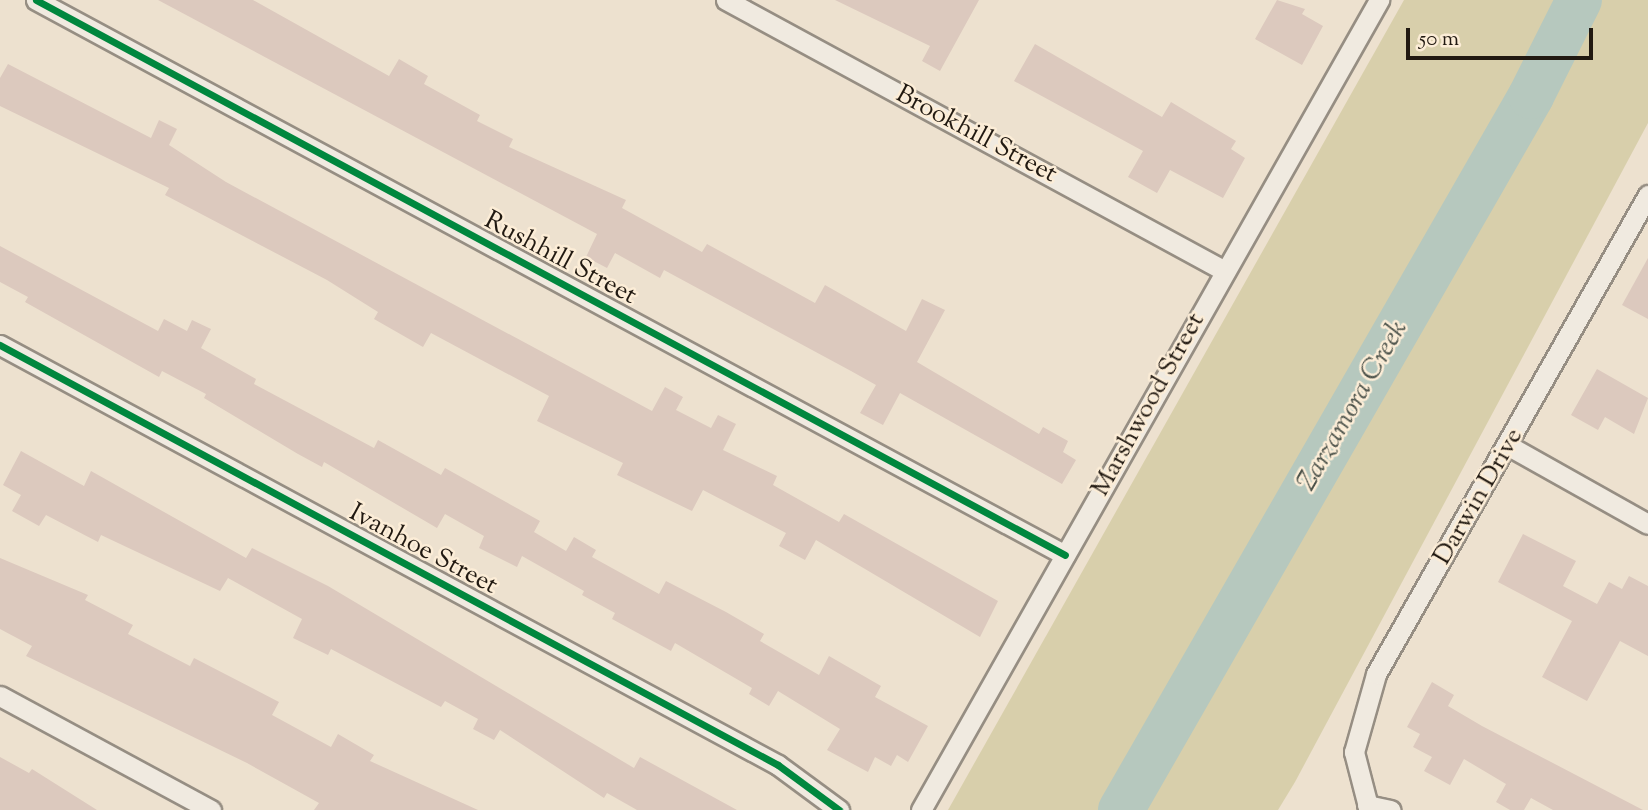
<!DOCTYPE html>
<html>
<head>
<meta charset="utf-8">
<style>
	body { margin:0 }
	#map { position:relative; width:1648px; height:810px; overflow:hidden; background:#ede1cf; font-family:"Sorts Mill Goudy",serif }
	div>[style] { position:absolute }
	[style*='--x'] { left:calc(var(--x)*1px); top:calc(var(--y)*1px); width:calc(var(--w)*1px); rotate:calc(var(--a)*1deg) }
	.green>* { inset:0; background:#d8cfab }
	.river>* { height:46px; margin:-23px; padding:0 23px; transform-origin:23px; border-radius:23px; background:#b6c8be }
	.building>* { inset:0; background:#dcc9be }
	.roads { filter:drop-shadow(2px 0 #968e83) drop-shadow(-2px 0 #968e83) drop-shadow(0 2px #968e83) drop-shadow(0 -2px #968e83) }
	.street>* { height:19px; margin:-9.5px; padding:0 9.5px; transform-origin:9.5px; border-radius:9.5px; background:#f0eae0 }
	.cycleway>* { height:7px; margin:-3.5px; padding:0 3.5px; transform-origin:3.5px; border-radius:3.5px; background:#00873e }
	span { translate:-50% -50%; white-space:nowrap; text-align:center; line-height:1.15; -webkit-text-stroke:5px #fcedd7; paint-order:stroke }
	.street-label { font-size:26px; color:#211911 }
	.water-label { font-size:28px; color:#4d534b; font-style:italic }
	.scale { position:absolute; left:1406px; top:28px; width:187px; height:32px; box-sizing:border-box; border:4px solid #211911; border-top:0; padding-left:9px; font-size:21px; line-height:24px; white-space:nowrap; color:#211911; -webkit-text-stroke:5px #fcedd7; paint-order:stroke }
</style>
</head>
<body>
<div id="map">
	<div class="green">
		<i style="clip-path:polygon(1404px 0,1648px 0,1648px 123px,1295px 782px,1278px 810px,948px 810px)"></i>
	</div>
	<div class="river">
		<i style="--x:1121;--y:810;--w:823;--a:-60.13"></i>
		<i style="--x:1531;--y:96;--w:107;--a:-63.4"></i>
	</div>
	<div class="building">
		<i style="clip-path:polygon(158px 0,253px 0,389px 76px,399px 59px,428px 76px,424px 84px,480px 115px,477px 121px,513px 139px,509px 147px,626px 200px,622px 208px,702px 252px,707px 244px,815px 303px,825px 285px,906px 331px,922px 299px,945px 310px,917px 362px,1039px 434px,1043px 427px,1068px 441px,1063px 452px,1076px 460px,1062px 484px,900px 393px,883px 425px,860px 413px,876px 385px,851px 371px,664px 270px,660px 278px,615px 253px,607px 268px,586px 257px,597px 234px)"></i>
		<i style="clip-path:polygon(835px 0,979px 0,940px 71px,922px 61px,930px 46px)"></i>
		<i style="clip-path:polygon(1277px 0,1305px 9px,1302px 14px,1323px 26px,1302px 65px,1255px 39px)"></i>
		<i style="clip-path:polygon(1035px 44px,1162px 117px,1171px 102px,1236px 141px,1231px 149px,1245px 158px,1223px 198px,1170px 170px,1157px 193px,1128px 177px,1143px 151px,1014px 81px)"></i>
		<i style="clip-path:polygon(8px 64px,151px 138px,159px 120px,177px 129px,169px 145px,226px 182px,652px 411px,665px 387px,683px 397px,676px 410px,711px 428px,718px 415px,736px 424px,723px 450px,777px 476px,773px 485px,839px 522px,844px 514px,998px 601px,980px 637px,816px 540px,805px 560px,779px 546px,786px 533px,703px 490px,692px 511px,617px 475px,623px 463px,537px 421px,549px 396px,431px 333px,423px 347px,374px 319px,378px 312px,327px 280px,165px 195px,169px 188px,0 106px,0 78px)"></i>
		<i style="clip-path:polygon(0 246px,158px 331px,164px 319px,187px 331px,192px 320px,211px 329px,201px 348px,256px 379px,254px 384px,374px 448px,378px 440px,441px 475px,445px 468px,540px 521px,534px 532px,566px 551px,574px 537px,596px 550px,592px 557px,659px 594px,666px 581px,726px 612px,764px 634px,760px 641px,819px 675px,829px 656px,881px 686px,875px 697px,928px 726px,908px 762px,897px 755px,891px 766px,875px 757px,868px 772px,827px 750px,840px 729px,778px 691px,769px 706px,749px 694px,752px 688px,675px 643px,671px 651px,612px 619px,615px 613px,582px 595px,584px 591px,522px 556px,517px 567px,479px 548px,484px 536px,445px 514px,437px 528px,324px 462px,322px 467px,298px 454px,204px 398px,206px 394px,162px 371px,159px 377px,25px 302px,28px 297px,0 282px)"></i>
		<i style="clip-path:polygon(1648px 258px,1648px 319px,1622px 305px)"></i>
		<i style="clip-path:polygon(1597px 369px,1648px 398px,1634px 434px,1605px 417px,1598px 430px,1571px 415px)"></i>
		<i style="clip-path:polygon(21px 451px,84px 486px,91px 471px,246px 558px,252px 548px,328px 586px,634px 768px,640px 757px,737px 810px,637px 810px,607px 793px,604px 798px,500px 730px,494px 740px,473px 729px,478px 719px,445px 701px,441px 707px,331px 649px,328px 655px,293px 638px,302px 619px,228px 578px,220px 591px,101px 535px,98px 542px,46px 515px,39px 526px,12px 511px,21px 495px,3px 485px)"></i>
		<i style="clip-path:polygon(1523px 534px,1576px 561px,1563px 586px,1597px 604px,1609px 582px,1622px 589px,1629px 576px,1648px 586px,1648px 656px,1620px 641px,1587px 701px,1542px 677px,1572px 621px,1498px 582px)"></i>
		<i style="clip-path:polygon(0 558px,88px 595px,85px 600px,133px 625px,128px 634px,190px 666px,194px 658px,279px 702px,272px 715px,331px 747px,338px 734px,374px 755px,370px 761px,478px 810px,314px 810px,319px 803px,247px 763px,26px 656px,32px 646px,0 629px)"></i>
		<i style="clip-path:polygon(1432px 682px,1454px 695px,1448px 706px,1482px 726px,1643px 810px,1553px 810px,1531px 798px,1524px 810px,1510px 810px,1496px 802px,1506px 784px,1464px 759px,1450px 785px,1424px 771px,1432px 757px,1413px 747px,1420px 734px,1407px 727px)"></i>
		<i style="clip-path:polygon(0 757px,29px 773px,32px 769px,97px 810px,0 810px)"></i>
	</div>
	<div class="roads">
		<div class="street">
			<i style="--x:36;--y:0;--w:1169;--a:28.34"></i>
			<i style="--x:726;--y:0;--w:568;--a:28.51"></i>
			<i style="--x:0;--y:345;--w:884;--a:28.36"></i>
			<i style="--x:778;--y:765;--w:76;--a:36.4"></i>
			<i style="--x:1509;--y:446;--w:159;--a:29.3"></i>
			<i style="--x:0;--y:696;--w:240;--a:28.4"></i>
			<i style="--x:1367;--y:805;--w:24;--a:12"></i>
			<i style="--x:921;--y:810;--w:931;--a:-60.51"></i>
			<i style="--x:1369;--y:810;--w:60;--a:-104.5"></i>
			<i style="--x:1354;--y:752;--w:81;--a:-74.2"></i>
			<i style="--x:1376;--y:674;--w:551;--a:-60.41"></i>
		</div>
	</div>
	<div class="cycleway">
		<i style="--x:36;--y:0;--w:1169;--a:28.34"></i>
		<i style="--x:0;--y:345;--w:884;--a:28.36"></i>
		<i style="--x:778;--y:765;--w:76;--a:36.4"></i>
	</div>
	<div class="street-label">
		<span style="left:976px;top:135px;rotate:28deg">Brookhill Street</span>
		<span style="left:560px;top:259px;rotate:28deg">Rushhill Street</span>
		<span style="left:1149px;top:405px;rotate:-61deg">Marshwood Street</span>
		<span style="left:1479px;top:497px;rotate:-60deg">Darwin Drive</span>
		<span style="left:423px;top:550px;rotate:28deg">Ivanhoe Street</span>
	</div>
	<div class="water-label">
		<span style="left:1353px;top:406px;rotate:-60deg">Zarzamora Creek</span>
	</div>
	<div class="scale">50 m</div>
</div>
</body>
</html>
